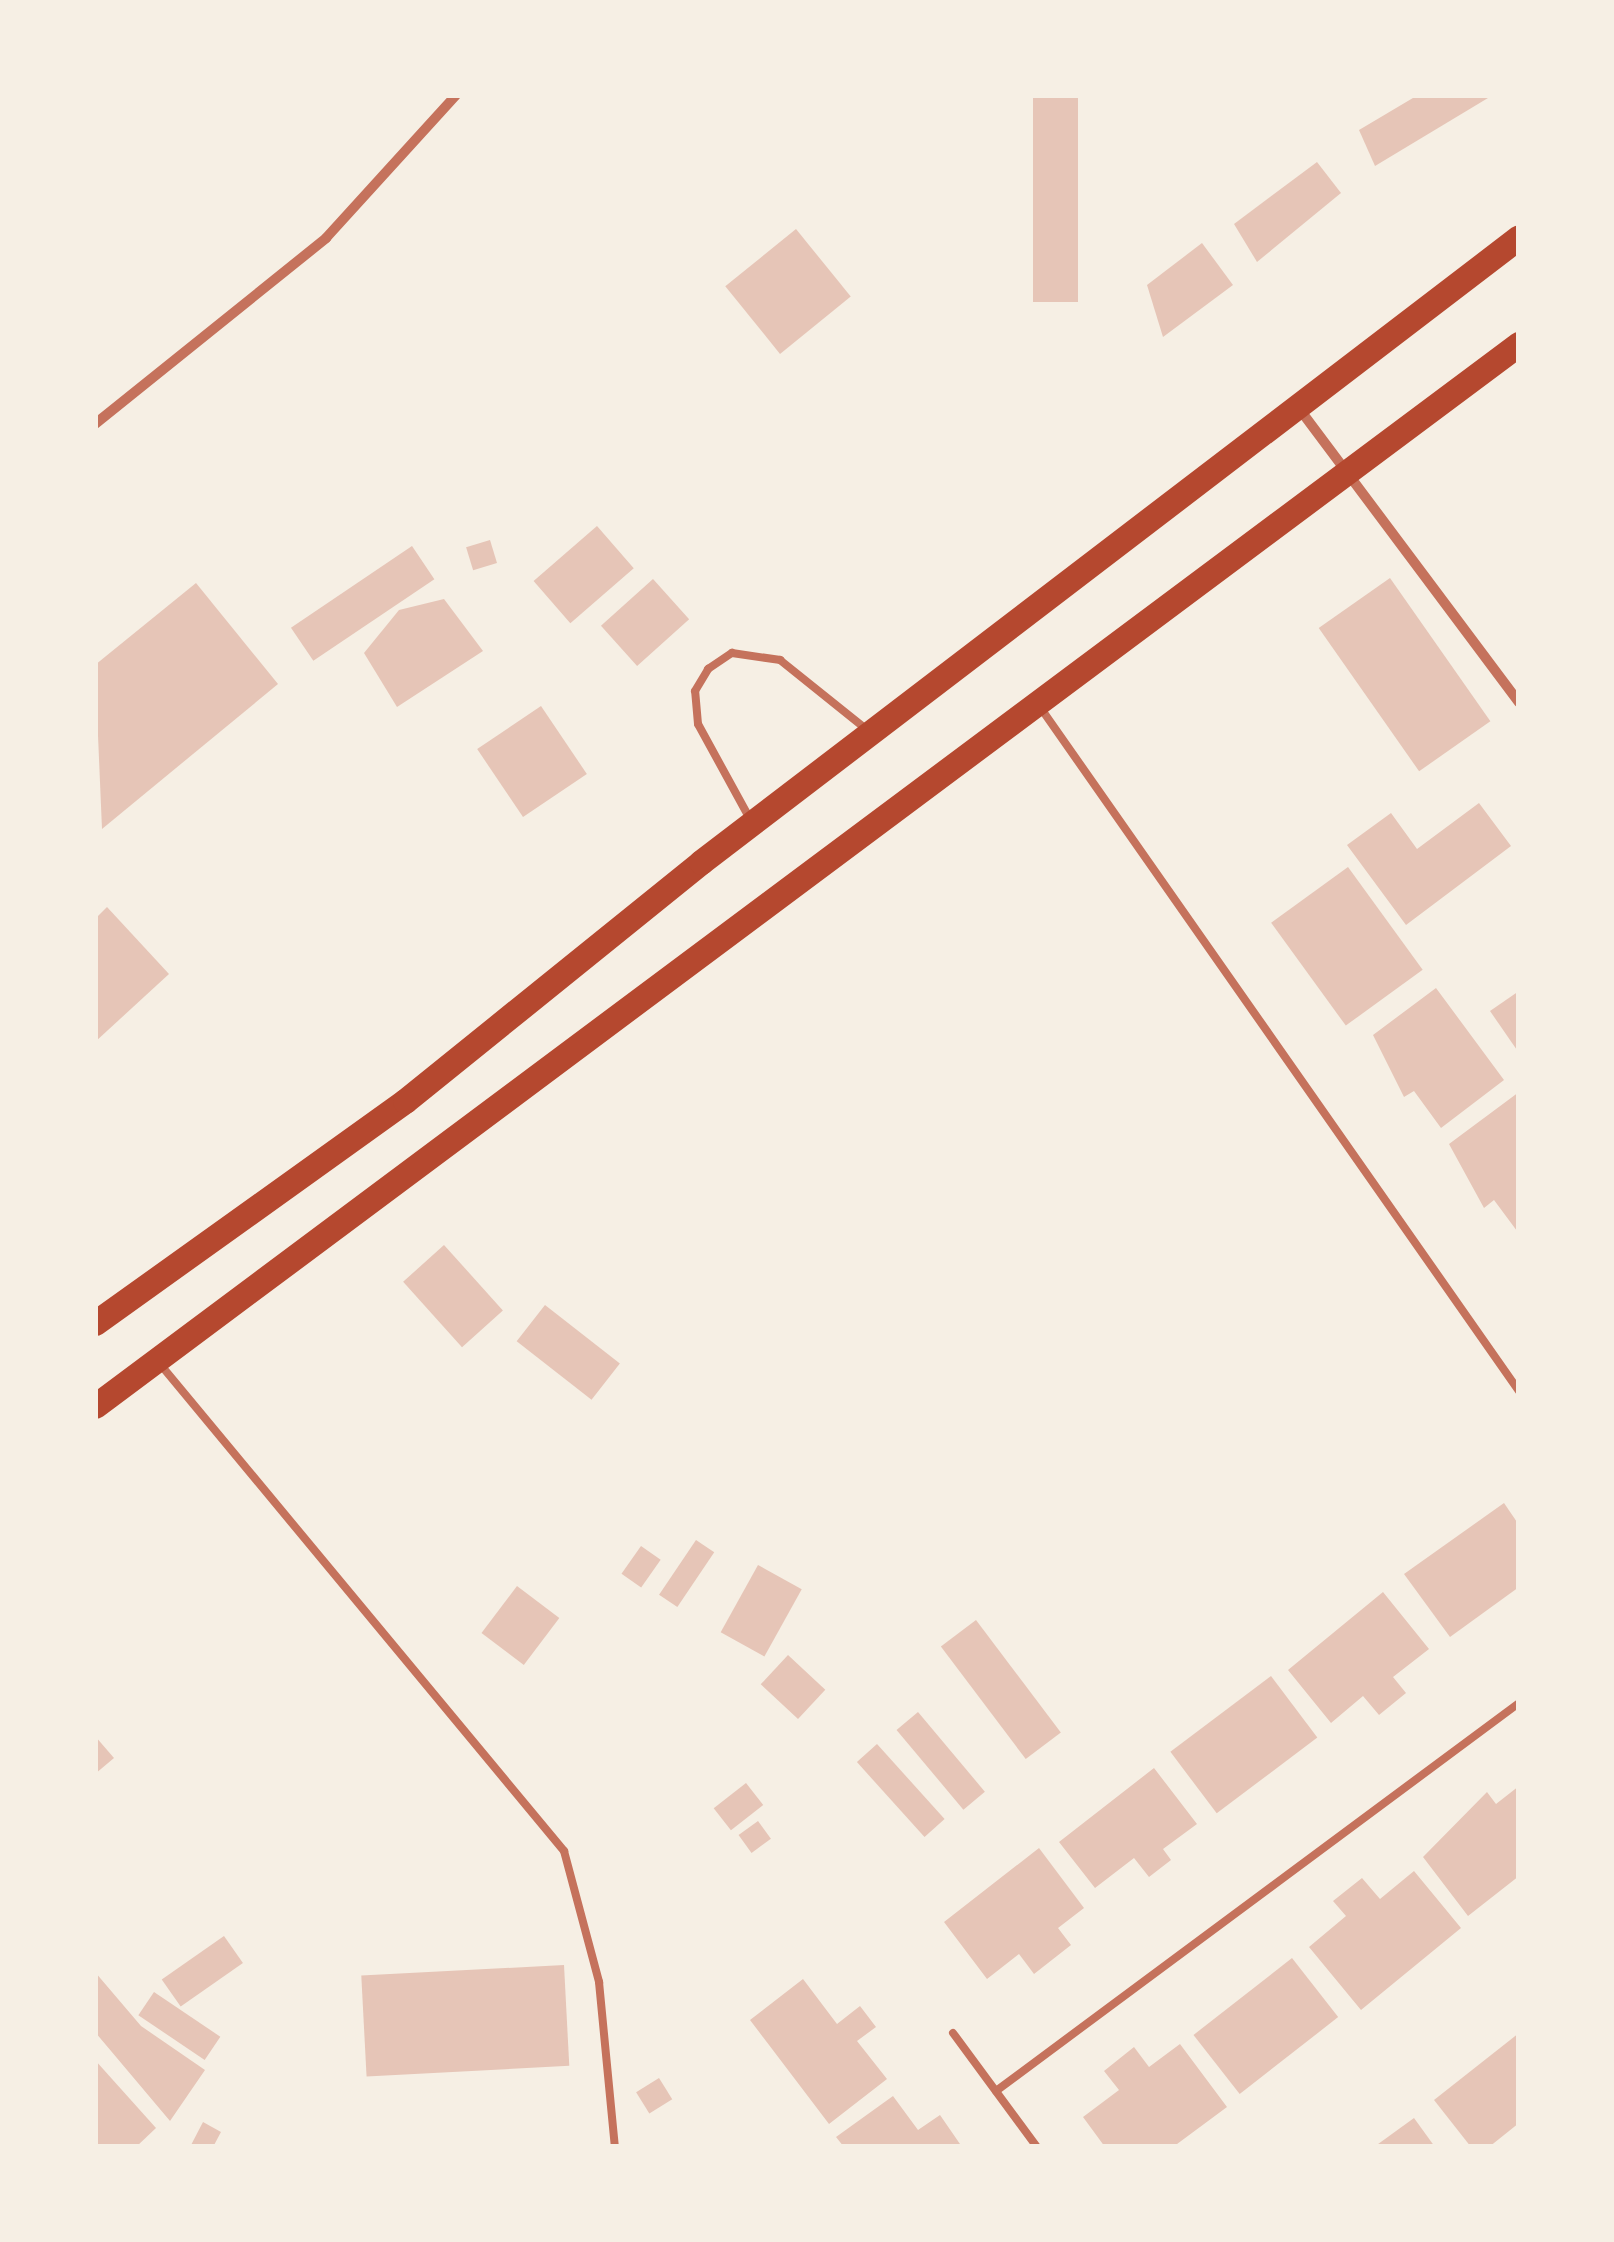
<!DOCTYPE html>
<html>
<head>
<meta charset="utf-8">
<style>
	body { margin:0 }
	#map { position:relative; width:1614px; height:2242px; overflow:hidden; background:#f6efe4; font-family:"Source Sans 3",sans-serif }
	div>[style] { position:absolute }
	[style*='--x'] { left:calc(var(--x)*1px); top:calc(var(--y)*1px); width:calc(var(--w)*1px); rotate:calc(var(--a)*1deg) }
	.building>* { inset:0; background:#e6c5b7; transform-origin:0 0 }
	.service>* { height:8px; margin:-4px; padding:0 4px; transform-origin:4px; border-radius:4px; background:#c5725c }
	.minor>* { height:10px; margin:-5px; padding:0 5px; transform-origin:5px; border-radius:5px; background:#c5725c }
	.primary>* { height:25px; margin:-12.5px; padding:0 12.5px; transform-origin:12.5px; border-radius:12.5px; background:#b5482f }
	span { translate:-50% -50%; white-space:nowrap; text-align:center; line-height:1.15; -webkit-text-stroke:10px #f6efe4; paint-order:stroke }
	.frame { position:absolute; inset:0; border:98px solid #f6efe4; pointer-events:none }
</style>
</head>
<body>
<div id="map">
	<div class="building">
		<i style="left:1033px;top:95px;width:45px;height:207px"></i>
		<i style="clip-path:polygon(1418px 95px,1493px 95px,1375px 166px,1359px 130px)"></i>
		<i style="clip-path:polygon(1317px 162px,1341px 193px,1257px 262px,1234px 224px)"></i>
		<i style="left:796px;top:229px;width:87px;height:91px;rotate:51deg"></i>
		<i style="clip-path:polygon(1202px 243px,1233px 285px,1163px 337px,1147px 285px)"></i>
		<i style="left:597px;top:526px;width:56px;height:84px;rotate:49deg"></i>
		<i style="left:490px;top:540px;width:24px;height:25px;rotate:73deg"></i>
		<i style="left:412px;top:546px;width:40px;height:146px;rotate:56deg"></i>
		<i style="left:1390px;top:578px;width:175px;height:87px;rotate:55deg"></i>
		<i style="left:653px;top:579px;width:54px;height:70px;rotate:48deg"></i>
		<i style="clip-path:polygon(196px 583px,278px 684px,102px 829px,95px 665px)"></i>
		<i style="clip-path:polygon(444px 599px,483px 651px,397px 707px,364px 653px,399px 610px)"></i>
		<i style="left:541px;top:706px;width:82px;height:77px;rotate:56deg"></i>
		<i style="clip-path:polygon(1479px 803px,1511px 846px,1406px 925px,1347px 845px,1391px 813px,1417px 849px)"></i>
		<i style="left:1348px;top:867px;width:127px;height:95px;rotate:54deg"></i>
		<i style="clip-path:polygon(107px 907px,169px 974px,95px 1042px,95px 919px)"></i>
		<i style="clip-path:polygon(1436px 988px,1504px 1080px,1441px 1128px,1414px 1091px,1404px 1097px,1373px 1035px)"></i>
		<i style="clip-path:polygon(1519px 991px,1519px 1053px,1490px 1011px)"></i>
		<i style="clip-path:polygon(1519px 1092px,1519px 1229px,1517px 1231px,1494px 1200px,1484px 1208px,1449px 1144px)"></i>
		<i style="left:444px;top:1245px;width:88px;height:55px;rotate:48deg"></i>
		<i style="left:545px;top:1305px;width:95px;height:46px;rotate:38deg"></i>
		<i style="clip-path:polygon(1504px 1503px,1519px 1525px,1519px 1587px,1450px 1637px,1404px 1574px)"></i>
		<i style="left:696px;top:1540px;width:22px;height:66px;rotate:34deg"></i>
		<i style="left:641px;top:1546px;width:24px;height:34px;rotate:35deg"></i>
		<i style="left:758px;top:1565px;width:50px;height:77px;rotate:29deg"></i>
		<i style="left:517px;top:1586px;width:53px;height:59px;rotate:37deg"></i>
		<i style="clip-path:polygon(1383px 1592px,1429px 1649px,1393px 1677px,1406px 1693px,1379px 1715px,1363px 1696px,1331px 1723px,1288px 1670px)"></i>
		<i style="left:976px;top:1620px;width:141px;height:44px;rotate:53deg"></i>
		<i style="left:788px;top:1655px;width:51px;height:40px;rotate:43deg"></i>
		<i style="left:1271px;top:1676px;width:77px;height:126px;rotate:53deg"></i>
		<i style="left:918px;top:1712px;width:104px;height:28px;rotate:50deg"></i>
		<i style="clip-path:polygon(95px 1736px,114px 1758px,95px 1774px)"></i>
		<i style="left:877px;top:1744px;width:101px;height:27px;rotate:48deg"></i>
		<i style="clip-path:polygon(1154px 1768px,1197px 1824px,1163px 1849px,1171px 1860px,1149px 1877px,1134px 1858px,1095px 1888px,1059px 1842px)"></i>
		<i style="left:746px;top:1783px;width:28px;height:41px;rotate:52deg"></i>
		<i style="clip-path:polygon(1519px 1786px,1519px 1876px,1468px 1916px,1423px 1857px,1487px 1792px,1496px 1804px)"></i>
		<i style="left:758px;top:1821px;width:22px;height:24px;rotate:54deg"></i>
		<i style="clip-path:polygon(1039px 1848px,1084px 1908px,1058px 1928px,1071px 1945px,1034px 1974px,1019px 1954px,987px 1979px,944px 1922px)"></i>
		<i style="clip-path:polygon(1414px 1871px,1461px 1928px,1361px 2010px,1309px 1947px,1346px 1916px,1333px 1901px,1362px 1878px,1380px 1899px)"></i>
		<i style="left:224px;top:1936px;width:33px;height:76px;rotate:55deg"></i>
		<i style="left:1292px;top:1958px;width:75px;height:125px;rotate:52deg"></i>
		<i style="left:564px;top:1965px;width:101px;height:203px;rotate:87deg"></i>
		<i style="clip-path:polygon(95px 1972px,141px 2026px,205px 2070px,170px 2121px,95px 2032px)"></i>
		<i style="clip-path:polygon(803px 1979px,837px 2024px,860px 2006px,876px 2027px,857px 2041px,887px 2079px,829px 2124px,750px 2020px)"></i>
		<i style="left:154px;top:1992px;width:80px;height:28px;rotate:34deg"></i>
		<i style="clip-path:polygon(1519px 2033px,1519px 2123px,1489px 2147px,1471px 2147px,1434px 2100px)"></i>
		<i style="clip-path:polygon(1180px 2044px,1227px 2107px,1173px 2147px,1105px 2147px,1083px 2117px,1119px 2090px,1104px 2071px,1134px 2047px,1149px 2067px)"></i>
		<i style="clip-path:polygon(95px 2060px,156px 2128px,136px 2147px,95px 2147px)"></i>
		<i style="left:659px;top:2078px;width:25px;height:27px;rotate:58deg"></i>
		<i style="clip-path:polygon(893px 2096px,918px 2130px,940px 2115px,960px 2144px,844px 2147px,836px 2137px)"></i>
		<i style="clip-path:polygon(1414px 2118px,1435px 2147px,1374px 2147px)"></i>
		<i style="clip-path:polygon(203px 2122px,221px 2132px,213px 2147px,190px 2147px)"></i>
	</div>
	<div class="service">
		<i style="--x:1040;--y:707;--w:835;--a:55"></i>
		<i style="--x:750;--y:819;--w:108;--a:-118.7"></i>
		<i style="--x:698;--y:724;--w:33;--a:-95"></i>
		<i style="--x:695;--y:691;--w:26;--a:-59"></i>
		<i style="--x:708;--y:669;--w:29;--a:-34"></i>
		<i style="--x:732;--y:653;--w:49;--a:8.3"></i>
		<i style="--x:780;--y:660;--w:110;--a:38.7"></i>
		<i style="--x:160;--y:1364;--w:633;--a:50.32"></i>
		<i style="--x:564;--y:1851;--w:136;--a:75"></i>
		<i style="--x:599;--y:1982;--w:166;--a:84.5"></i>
		<i style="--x:953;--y:2033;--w:142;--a:53.6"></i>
		<i style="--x:996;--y:2091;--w:651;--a:-36.57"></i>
	</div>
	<div class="minor">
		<i style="--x:1298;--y:407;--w:369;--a:53.2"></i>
		<i style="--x:95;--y:424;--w:297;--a:-38.8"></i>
		<i style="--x:326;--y:238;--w:193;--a:-47.7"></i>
	</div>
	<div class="primary">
		<i style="--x:95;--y:1323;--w:381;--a:-35.6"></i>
		<i style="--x:405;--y:1101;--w:380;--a:-38.9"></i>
		<i style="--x:701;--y:862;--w:1029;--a:-37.38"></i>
		<i style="--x:95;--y:1406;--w:1776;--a:-36.72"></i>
	</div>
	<div class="frame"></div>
</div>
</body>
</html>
